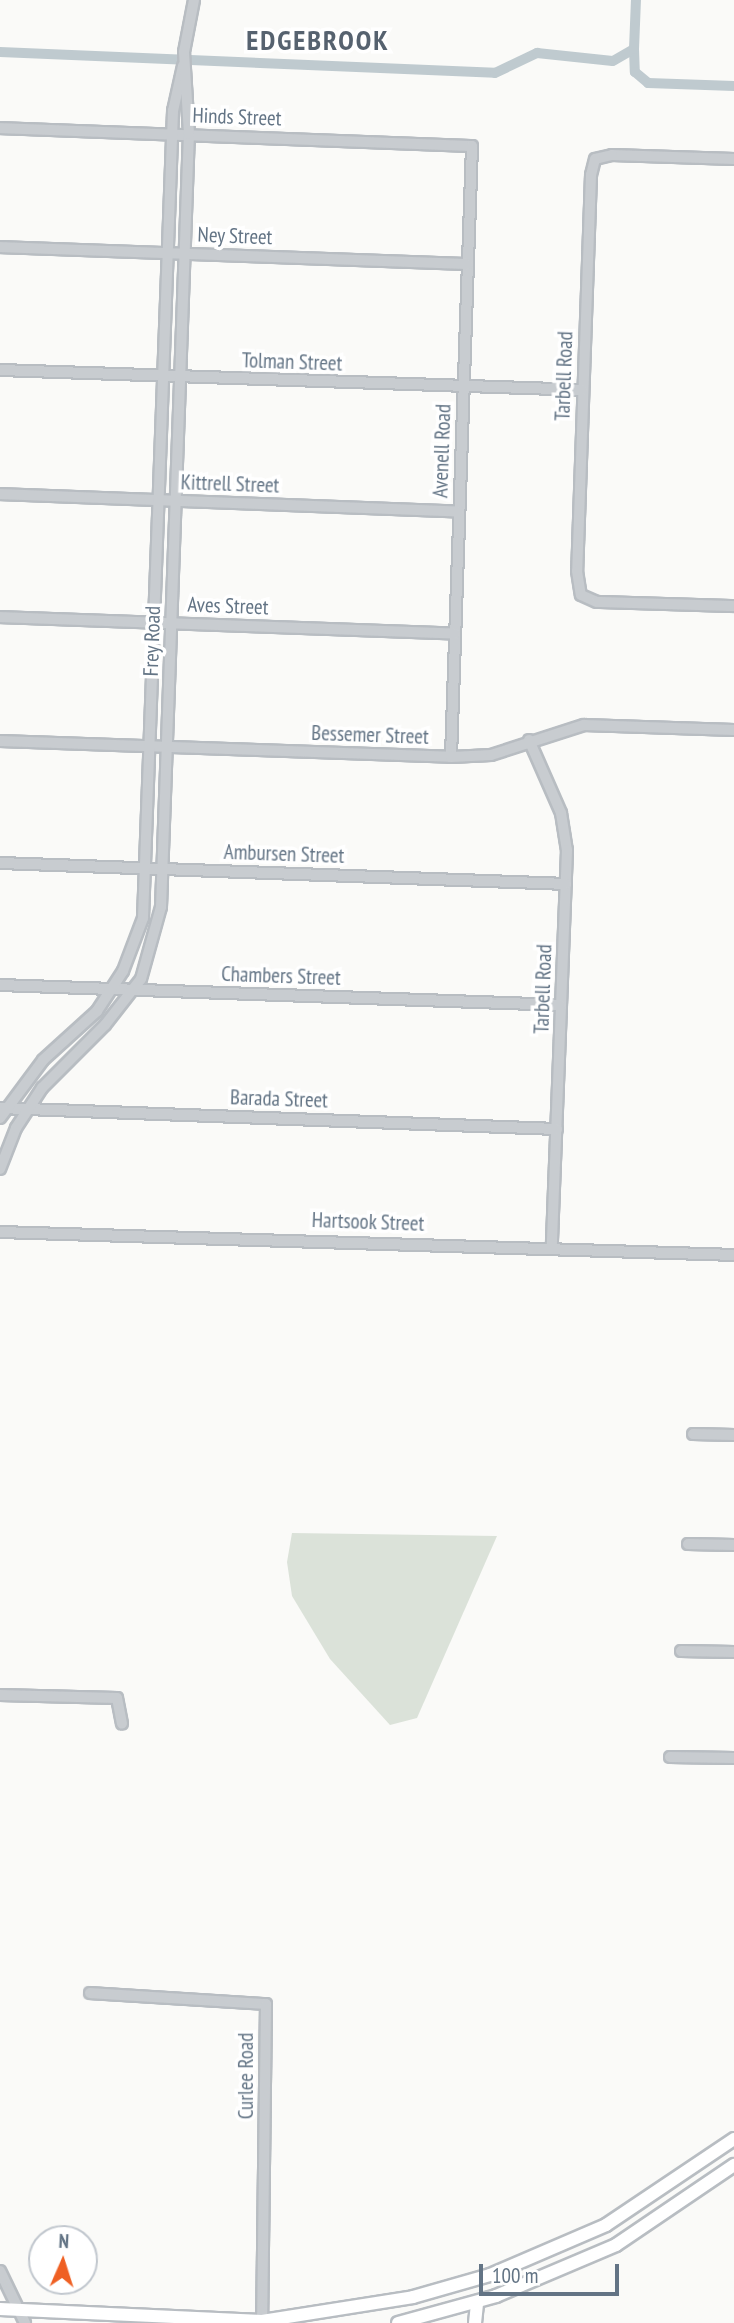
<!DOCTYPE html>
<html>
<head>
<meta charset="utf-8">
<style>
	body { margin:0 }
	#map { position:relative; width:734px; height:2323px; overflow:hidden; background:#fafaf8; font-family:"PT Sans Narrow",sans-serif }
	div>[style] { position:absolute }
	[style*='--x'] { left:calc(var(--x)*1px); top:calc(var(--y)*1px); width:calc(var(--w)*1px); rotate:calc(var(--a)*1deg) }
	.green>* { inset:0; background:#dbe2d9 }
	.canal>* { height:10px; margin:-5px; padding:0 5px; transform-origin:5px; border-radius:5px; background:#bfcacf }
	.roads { filter:drop-shadow(2px 0 #b8bdc2) drop-shadow(-2px 0 #b8bdc2) drop-shadow(0 2px #b8bdc2) drop-shadow(0 -2px #b8bdc2) }
	.minor>* { height:10px; margin:-5px; padding:0 5px; transform-origin:5px; border-radius:5px; background:#c8ccd0 }
	.major>* { height:12px; margin:-6px; padding:0 6px; transform-origin:6px; border-radius:6px; background:#fff }
	span { translate:-50% -50%; white-space:nowrap; text-align:center; line-height:1.15; -webkit-text-stroke:7px #fff; paint-order:stroke }
	.street-label { font-size:21px; color:#637485 }
	.district-label { font-size:28px; color:#56626f; font-weight:700; letter-spacing:2px }
	.north { position:absolute; left:28px; top:2225px; width:70px; height:70px; box-sizing:border-box; background:#fff; border:2px solid #c1c7ce; border-radius:50%; rotate:3deg; font-size:19px; font-weight:700; line-height:28px; text-align:center; color:#637485 }
	.north::after { content:''; display:block; margin:auto; width:24px; height:32px; background:#ef6023; clip-path:polygon(50% 0,100% 100%,50% 72%,0 100%) }
	.scale { position:absolute; left:479px; top:2264px; width:140px; height:32px; box-sizing:border-box; border:4px solid #637485; border-top:0; padding-left:9px; font-size:21px; line-height:24px; white-space:nowrap; color:#637485; -webkit-text-stroke:5px #fff; paint-order:stroke }
</style>
</head>
<body>
<div id="map">
	<div class="green">
		<i style="clip-path:polygon(292px 1533px,497px 1536px,417px 1718px,390px 1725px,330px 1659px,292px 1596px,287px 1562px)"></i>
	</div>
	<div class="canal">
		<i style="--x:634;--y:49;--w:23;--a:88"></i>
		<i style="--x:635;--y:72;--w:17;--a:40"></i>
		<i style="--x:648;--y:83;--w:86;--a:2"></i>
		<i style="--x:0;--y:52;--w:495;--a:2.4"></i>
		<i style="--x:495;--y:73;--w:47;--a:-25.5"></i>
		<i style="--x:537;--y:53;--w:76;--a:6"></i>
		<i style="--x:613;--y:61;--w:24;--a:-30"></i>
		<i style="--x:634;--y:49;--w:49;--a:-87.7"></i>
	</div>
	<div class="roads">
		<div class="minor">
			<i style="--x:0;--y:128;--w:472;--a:2.2"></i>
			<i style="--x:472;--y:146;--w:611;--a:91.97"></i>
			<i style="--x:734;--y:159;--w:122;--a:-178.1"></i>
			<i style="--x:612;--y:155;--w:17;--a:167"></i>
			<i style="--x:595;--y:159;--w:16;--a:104"></i>
			<i style="--x:591;--y:175;--w:396;--a:92"></i>
			<i style="--x:577;--y:571;--w:24;--a:81"></i>
			<i style="--x:581;--y:595;--w:17;--a:24"></i>
			<i style="--x:597;--y:602;--w:137;--a:1.7"></i>
			<i style="--x:0;--y:247;--w:468;--a:2.1"></i>
			<i style="--x:0;--y:370;--w:583;--a:1.96"></i>
			<i style="--x:0;--y:494;--w:459;--a:2.2"></i>
			<i style="--x:0;--y:617;--w:455;--a:2.1"></i>
			<i style="--x:529;--y:740;--w:80;--a:66.3"></i>
			<i style="--x:561;--y:813;--w:37;--a:81"></i>
			<i style="--x:567;--y:850;--w:397;--a:92.2"></i>
			<i style="--x:0;--y:741;--w:451;--a:2"></i>
			<i style="--x:451;--y:757;--w:40;--a:-2.9"></i>
			<i style="--x:491;--y:755;--w:98;--a:-17.9"></i>
			<i style="--x:584;--y:725;--w:150;--a:1.9"></i>
			<i style="--x:0;--y:863;--w:566;--a:2.12"></i>
			<i style="--x:0;--y:985;--w:561;--a:2.04"></i>
			<i style="--x:0;--y:1108;--w:557;--a:2.16"></i>
			<i style="--x:0;--y:1118;--w:72;--a:-53.4"></i>
			<i style="--x:43;--y:1060;--w:73;--a:-42.2"></i>
			<i style="--x:97;--y:1011;--w:48;--a:-57"></i>
			<i style="--x:123;--y:971;--w:57;--a:-69.3"></i>
			<i style="--x:143;--y:918;--w:808;--a:-87.87"></i>
			<i style="--x:173;--y:111;--w:46;--a:-77.5"></i>
			<i style="--x:0;--y:1169;--w:44;--a:-68.7"></i>
			<i style="--x:16;--y:1128;--w:48;--a:-57"></i>
			<i style="--x:42;--y:1088;--w:89;--a:-45"></i>
			<i style="--x:105;--y:1025;--w:58;--a:-52"></i>
			<i style="--x:141;--y:979;--w:75;--a:-74.5"></i>
			<i style="--x:161;--y:907;--w:774;--a:-87.93"></i>
			<i style="--x:189;--y:134;--w:82;--a:-93.5"></i>
			<i style="--x:184;--y:52;--w:53;--a:-79.1"></i>
			<i style="--x:0;--y:1232;--w:734;--a:1.79"></i>
			<i style="--x:693;--y:1434;--w:41;--a:1.4"></i>
			<i style="--x:688;--y:1544;--w:46;--a:1.2"></i>
			<i style="--x:681;--y:1651;--w:53;--a:1.1"></i>
			<i style="--x:0;--y:1695;--w:117;--a:1.5"></i>
			<i style="--x:117;--y:1698;--w:26;--a:79"></i>
			<i style="--x:670;--y:1757;--w:64;--a:0.9"></i>
			<i style="--x:90;--y:1993;--w:176;--a:3.6"></i>
			<i style="--x:266;--y:2004;--w:319;--a:90.7"></i>
			<i style="--x:0;--y:2271;--w:58;--a:64.3"></i>
		</div>
		<div class="major">
			<i style="--x:0;--y:2309;--w:262;--a:2.6"></i>
			<i style="--x:262;--y:2321;--w:153;--a:-9"></i>
			<i style="--x:413;--y:2297;--w:80;--a:-15.9"></i>
			<i style="--x:490;--y:2275;--w:126;--a:-23.3"></i>
			<i style="--x:606;--y:2225;--w:154;--a:-33.9"></i>
			<i style="--x:398;--y:2323;--w:102;--a:-15.4"></i>
			<i style="--x:496;--y:2296;--w:130;--a:-23"></i>
			<i style="--x:616;--y:2245;--w:143;--a:-34.1"></i>
			<i style="--x:475;--y:2323;--w:20;--a:-84"></i>
		</div>
	</div>
	<div class="street-label">
		<span style="left:237px;top:117px;rotate:2deg">Hinds Street</span>
		<span style="left:235px;top:236px;rotate:2deg">Ney Street</span>
		<span style="left:292px;top:362px;rotate:2deg">Tolman Street</span>
		<span style="left:564px;top:376px;rotate:-88deg">Tarbell Road</span>
		<span style="left:442px;top:451px;rotate:-88deg">Avenell Road</span>
		<span style="left:230px;top:484px;rotate:2deg">Kittrell Street</span>
		<span style="left:228px;top:606px;rotate:2deg">Aves Street</span>
		<span style="left:152px;top:641px;rotate:-88deg">Frey Road</span>
		<span style="left:370px;top:735px;rotate:2deg">Bessemer Street</span>
		<span style="left:284px;top:854px;rotate:2deg">Ambursen Street</span>
		<span style="left:281px;top:976px;rotate:2deg">Chambers Street</span>
		<span style="left:543px;top:989px;rotate:-88deg">Tarbell Road</span>
		<span style="left:279px;top:1099px;rotate:2deg">Barada Street</span>
		<span style="left:368px;top:1222px;rotate:2deg">Hartsook Street</span>
		<span style="left:246px;top:2076px;rotate:-90deg">Curlee Road</span>
	</div>
	<div class="district-label">
		<span style="left:318px;top:40px">EDGEBROOK</span>
	</div>
	<div class="north">N</div>
	<div class="scale">100 m</div>
</div>
</body>
</html>
